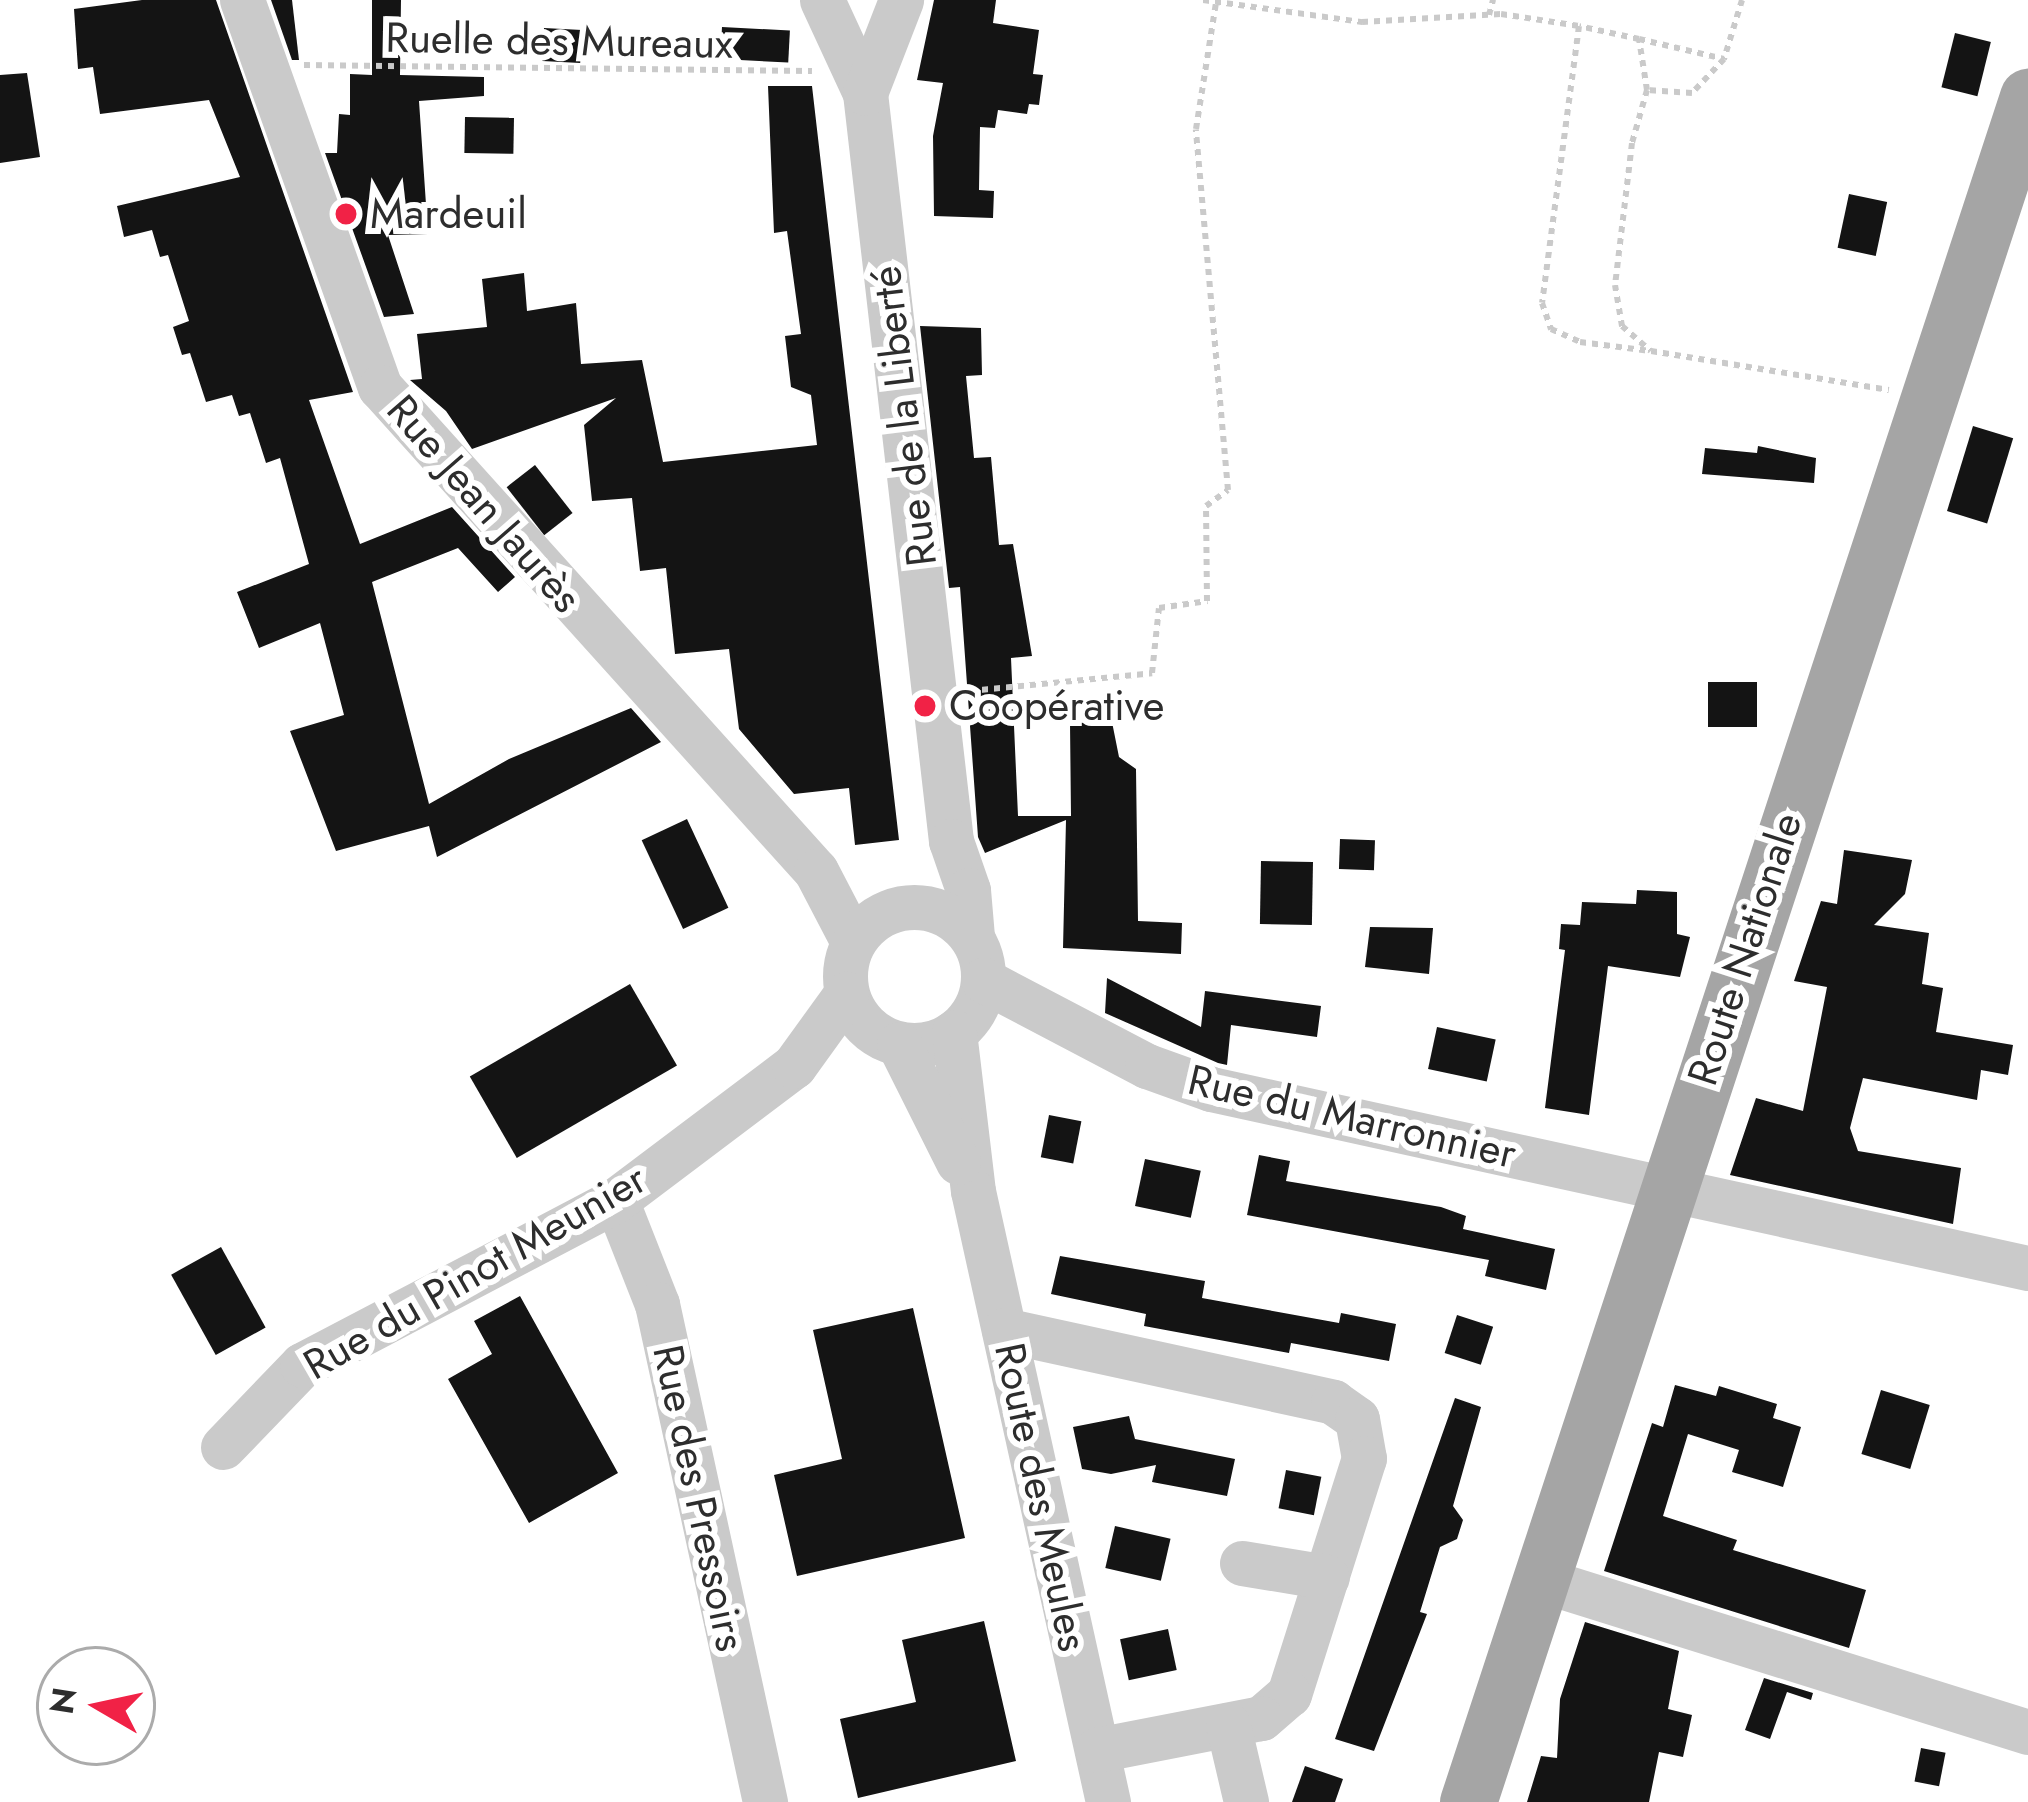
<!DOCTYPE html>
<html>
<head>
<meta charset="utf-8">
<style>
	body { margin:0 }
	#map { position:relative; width:2028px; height:1802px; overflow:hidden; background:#fff; font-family:Jost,sans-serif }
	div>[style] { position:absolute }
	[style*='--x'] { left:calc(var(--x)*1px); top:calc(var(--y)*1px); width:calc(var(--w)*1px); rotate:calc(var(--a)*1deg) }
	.building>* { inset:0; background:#141414; transform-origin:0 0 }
	.path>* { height:6px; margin-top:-3px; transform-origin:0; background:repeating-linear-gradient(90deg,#cacaca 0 6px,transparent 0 12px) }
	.minor>* { height:45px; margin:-22.5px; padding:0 22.5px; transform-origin:22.5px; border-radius:22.5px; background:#cacaca }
	.minor>.ring { margin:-22.5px; padding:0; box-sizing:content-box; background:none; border:45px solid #cacaca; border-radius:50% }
	.major>* { height:57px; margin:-28.5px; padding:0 28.5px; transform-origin:28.5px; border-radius:28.5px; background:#a5a5a5 }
	.dots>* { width:33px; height:33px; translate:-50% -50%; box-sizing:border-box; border:6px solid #fff; border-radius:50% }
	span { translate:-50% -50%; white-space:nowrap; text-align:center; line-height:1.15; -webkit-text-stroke:12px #fff; paint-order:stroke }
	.street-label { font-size:42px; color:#2d2d2d }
	.poi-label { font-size:42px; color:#2d2d2d }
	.left { translate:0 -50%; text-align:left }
	.north { position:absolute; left:36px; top:1646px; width:120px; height:120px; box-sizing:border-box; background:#fff; border:3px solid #ababab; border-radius:50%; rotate:279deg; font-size:33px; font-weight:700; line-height:48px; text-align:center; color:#2d2d2d }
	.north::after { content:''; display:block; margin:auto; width:42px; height:54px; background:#f12246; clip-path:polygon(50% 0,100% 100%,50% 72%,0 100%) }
</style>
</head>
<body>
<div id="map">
	<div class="building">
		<i style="clip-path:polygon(142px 0,216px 0,353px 392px,309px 400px,360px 544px,452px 507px,515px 577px,498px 592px,458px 548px,372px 582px,429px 804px,509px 759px,631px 708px,661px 742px,437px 857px,429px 826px,336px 851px,290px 731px,344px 715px,320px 623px,259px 648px,237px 592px,309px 564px,280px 458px,266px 463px,250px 413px,239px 416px,232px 395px,206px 402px,190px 353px,182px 355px,173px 327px,189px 321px,168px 255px,160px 257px,152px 230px,124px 237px,117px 206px,240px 177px,209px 100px,100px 114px,93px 67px,78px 69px,74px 9px)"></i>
		<i style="clip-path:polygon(271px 0,292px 0,299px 60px,292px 60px)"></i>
		<i style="clip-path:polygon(372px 0,401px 0,400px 75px,484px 77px,484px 96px,419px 101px,428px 234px,388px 235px,414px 314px,384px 317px,325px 153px,337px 153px,339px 114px,350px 115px,350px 74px,372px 75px)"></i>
		<i style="clip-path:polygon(934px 0,996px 0,993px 23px,1039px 30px,1033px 74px,1043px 75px,1039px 105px,1029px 104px,1027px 114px,998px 110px,995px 128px,980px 127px,979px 190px,994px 191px,993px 218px,934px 216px,933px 136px,943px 83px,917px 80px)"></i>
		<i style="left:722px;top:27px;width:68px;height:32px;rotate:3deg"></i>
		<i style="left:544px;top:28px;width:38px;height:33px;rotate:3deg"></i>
		<i style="left:1955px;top:33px;width:37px;height:56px;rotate:14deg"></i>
		<i style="clip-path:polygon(27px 73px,40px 157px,0 163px,0 75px)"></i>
		<i style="clip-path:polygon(768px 86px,812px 86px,899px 840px,855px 845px,849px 788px,794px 794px,739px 729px,729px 649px,675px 654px,666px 568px,640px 571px,632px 498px,592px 501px,584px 425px,616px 398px,472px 449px,446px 411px,410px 380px,422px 379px,417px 334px,487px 327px,482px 279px,524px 273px,527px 311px,576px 303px,581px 364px,642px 360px,663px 462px,817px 445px,811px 395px,791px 387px,785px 336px,801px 334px,787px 231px,774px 233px)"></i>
		<i style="left:465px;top:117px;width:49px;height:36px;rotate:1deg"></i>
		<i style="left:1849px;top:194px;width:39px;height:55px;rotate:12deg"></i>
		<i style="clip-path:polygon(920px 326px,981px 328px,982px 375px,966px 376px,974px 458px,991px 457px,999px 545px,1013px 544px,1032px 656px,1011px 658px,1018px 816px,1071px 816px,1070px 723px,1112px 722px,1119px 757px,1136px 769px,1138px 921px,1182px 923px,1181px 954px,1063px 948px,1066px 820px,985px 853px,978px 837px,960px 587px,949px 588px)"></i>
		<i style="left:1973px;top:426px;width:42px;height:89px;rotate:17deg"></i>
		<i style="clip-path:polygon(1758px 446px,1816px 458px,1814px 483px,1702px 474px,1705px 448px,1757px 453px)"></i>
		<i style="left:535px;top:465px;width:61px;height:36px;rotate:52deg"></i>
		<i style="left:1708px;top:682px;width:49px;height:45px"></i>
		<i style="left:687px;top:819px;width:98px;height:50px;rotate:65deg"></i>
		<i style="left:1340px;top:839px;width:35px;height:30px;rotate:2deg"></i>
		<i style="clip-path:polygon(1844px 850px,1912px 860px,1905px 894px,1874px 925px,1929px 933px,1922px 984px,1943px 988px,1936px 1032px,2013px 1045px,2008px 1075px,1981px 1070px,1977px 1100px,1863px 1078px,1850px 1128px,1858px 1151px,1961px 1168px,1953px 1224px,1730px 1175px,1756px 1098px,1803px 1111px,1827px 987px,1794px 981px,1821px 901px,1837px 904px)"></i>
		<i style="left:1261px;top:861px;width:52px;height:63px;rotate:1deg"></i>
		<i style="clip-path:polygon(1637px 890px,1677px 892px,1677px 934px,1690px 937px,1680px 977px,1608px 966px,1589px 1115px,1545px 1108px,1565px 950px,1559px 949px,1561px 924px,1580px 925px,1582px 902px,1636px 904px)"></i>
		<i style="clip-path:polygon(1370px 927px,1433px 928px,1429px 974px,1365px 967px)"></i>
		<i style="clip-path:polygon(1107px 978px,1201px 1027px,1205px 991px,1321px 1006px,1317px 1037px,1231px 1025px,1227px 1065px,1218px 1063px,1105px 1013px)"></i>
		<i style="left:630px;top:984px;width:94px;height:185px;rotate:60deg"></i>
		<i style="left:1437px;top:1027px;width:60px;height:43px;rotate:12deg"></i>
		<i style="left:1049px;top:1115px;width:33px;height:43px;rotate:11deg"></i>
		<i style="clip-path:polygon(1259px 1155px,1290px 1161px,1286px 1181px,1441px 1207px,1466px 1216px,1463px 1229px,1555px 1249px,1546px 1290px,1485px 1276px,1489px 1260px,1247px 1215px)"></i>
		<i style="left:1145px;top:1159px;width:57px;height:48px;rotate:12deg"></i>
		<i style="left:221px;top:1247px;width:92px;height:57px;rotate:61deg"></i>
		<i style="clip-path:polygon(1060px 1256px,1205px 1281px,1202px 1298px,1339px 1323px,1341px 1313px,1396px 1324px,1389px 1361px,1291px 1343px,1289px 1353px,1144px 1326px,1146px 1314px,1051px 1294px)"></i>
		<i style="clip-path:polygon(520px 1296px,618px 1473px,529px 1523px,448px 1379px,492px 1354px,474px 1321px)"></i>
		<i style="clip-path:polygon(913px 1308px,965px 1538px,797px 1576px,774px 1475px,842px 1459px,813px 1330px)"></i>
		<i style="left:1457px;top:1315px;width:38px;height:40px;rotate:18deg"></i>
		<i style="clip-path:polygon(1675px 1385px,1716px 1396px,1719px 1386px,1777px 1404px,1773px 1418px,1801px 1427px,1783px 1487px,1732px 1472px,1739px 1450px,1688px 1434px,1663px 1516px,1737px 1540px,1733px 1550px,1866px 1590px,1849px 1648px,1604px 1571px,1652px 1423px,1663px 1427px)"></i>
		<i style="left:1881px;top:1390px;width:51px;height:67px;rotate:17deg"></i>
		<i style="clip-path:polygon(1455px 1398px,1481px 1407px,1453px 1506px,1463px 1520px,1457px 1539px,1440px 1547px,1420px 1612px,1427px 1614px,1374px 1751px,1335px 1739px)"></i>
		<i style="clip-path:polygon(1129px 1416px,1135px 1439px,1235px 1459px,1227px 1496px,1152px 1482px,1156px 1465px,1111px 1474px,1082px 1469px,1073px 1427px)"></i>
		<i style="left:1286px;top:1470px;width:36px;height:39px;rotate:11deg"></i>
		<i style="left:1115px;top:1526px;width:57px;height:43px;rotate:13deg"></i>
		<i style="clip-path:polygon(984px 1621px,1016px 1761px,858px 1798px,840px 1719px,916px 1702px,902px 1640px)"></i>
		<i style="clip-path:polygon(1585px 1622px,1679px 1651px,1668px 1709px,1692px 1715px,1683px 1757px,1659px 1752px,1649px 1802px,1527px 1802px,1541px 1756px,1557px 1758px,1560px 1699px)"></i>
		<i style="left:1168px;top:1629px;width:42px;height:49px;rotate:78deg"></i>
		<i style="clip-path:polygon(1764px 1678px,1813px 1693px,1811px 1700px,1787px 1692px,1770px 1739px,1745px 1730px)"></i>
		<i style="left:1921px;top:1748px;width:25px;height:34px;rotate:11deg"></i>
		<i style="clip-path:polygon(1305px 1766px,1343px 1779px,1335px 1802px,1292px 1802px)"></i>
	</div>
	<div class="path">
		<i style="--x:1203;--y:0;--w:161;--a:7.9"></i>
		<i style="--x:1362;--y:22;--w:139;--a:-3.3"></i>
		<i style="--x:1501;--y:14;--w:79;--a:8.7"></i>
		<i style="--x:1742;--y:0;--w:62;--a:107"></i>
		<i style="--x:1724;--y:59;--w:47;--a:133.3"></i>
		<i style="--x:1692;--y:93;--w:45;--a:-176.2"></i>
		<i style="--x:1647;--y:90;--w:55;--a:105.8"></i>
		<i style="--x:1632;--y:143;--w:143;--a:96.8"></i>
		<i style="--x:1615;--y:285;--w:42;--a:80.3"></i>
		<i style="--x:1622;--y:326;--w:38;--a:41"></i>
		<i style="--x:1651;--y:351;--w:241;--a:9.3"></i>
		<i style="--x:1489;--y:15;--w:16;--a:-75"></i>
		<i style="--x:1639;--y:39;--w:61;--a:-167.8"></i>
		<i style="--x:1579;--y:26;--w:279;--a:97.6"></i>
		<i style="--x:1542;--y:303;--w:28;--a:71"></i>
		<i style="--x:1551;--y:329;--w:32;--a:24"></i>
		<i style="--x:1580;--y:342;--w:71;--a:7.3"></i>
		<i style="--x:304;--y:65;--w:508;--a:0.68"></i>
		<i style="--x:1647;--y:90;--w:52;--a:-98.9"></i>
		<i style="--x:1639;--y:39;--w:87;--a:13.2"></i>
		<i style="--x:970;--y:691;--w:183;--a:-5.6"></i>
		<i style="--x:1152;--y:673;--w:65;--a:-83.9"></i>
		<i style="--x:1159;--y:608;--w:49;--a:-8.3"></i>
		<i style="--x:1207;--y:601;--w:95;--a:-90.6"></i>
		<i style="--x:1206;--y:506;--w:27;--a:-36"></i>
		<i style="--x:1228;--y:490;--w:362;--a:-95.1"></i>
		<i style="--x:1196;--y:129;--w:128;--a:-81"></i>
	</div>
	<div class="minor">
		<i style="--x:242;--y:0;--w:411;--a:70.4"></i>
		<i style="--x:380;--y:387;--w:651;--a:47.99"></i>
		<i style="--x:816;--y:871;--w:80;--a:62.5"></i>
		<i style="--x:822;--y:0;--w:102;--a:65.2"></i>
		<i style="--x:865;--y:93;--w:753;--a:83.44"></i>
		<i style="--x:951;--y:841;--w:52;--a:70.9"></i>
		<i style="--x:968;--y:890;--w:47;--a:85.1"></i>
		<i style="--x:865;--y:93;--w:100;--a:-68.8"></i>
		<i class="ring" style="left:845px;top:907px;width:93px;height:93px"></i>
		<i style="--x:983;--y:980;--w:185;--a:27.7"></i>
		<i style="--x:1147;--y:1066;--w:68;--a:19.8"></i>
		<i style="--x:1211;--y:1089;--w:836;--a:12.36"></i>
		<i style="--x:954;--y:1032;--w:160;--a:83.2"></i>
		<i style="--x:973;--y:1191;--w:626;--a:77.54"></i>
		<i style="--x:899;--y:1044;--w:132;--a:63.4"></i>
		<i style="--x:616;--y:1200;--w:112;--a:68.5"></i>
		<i style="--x:657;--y:1304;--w:510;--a:77.76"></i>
		<i style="--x:1004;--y:1330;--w:337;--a:12.3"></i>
		<i style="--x:1333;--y:1402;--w:29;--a:35"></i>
		<i style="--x:1357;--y:1419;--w:40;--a:80"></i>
		<i style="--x:1364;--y:1458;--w:248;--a:107.6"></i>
		<i style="--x:1289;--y:1694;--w:37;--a:139"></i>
		<i style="--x:1261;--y:1718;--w:167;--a:169"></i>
		<i style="--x:223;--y:1447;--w:114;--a:-46.1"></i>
		<i style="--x:302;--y:1365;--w:355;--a:-27.7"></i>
		<i style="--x:616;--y:1200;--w:223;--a:-37"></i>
		<i style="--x:794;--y:1066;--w:89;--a:-54.2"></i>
		<i style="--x:1242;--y:1563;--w:86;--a:9.4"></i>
		<i style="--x:1545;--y:1581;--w:506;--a:17.36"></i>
		<i style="--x:1228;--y:1725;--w:79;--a:76.8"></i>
	</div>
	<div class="major">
		<i style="--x:1468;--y:1802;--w:1795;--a:-71.82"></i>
	</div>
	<div class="dots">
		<i style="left:346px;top:214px;background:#f12246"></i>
		<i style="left:925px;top:706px;background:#f12246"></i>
	</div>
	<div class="street-label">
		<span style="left:559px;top:41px;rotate:1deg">Ruelle des Mureaux</span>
		<span style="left:904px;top:416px;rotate:-97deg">Rue de la Liberté</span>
		<span style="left:484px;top:504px;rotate:49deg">Rue Jean Jaurès</span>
		<span style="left:1745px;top:949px;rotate:-72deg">Route Nationale</span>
		<span style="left:1352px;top:1117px;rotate:13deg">Rue du Marronnier</span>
		<span style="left:475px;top:1272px;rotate:-30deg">Rue du Pinot Meunier</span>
		<span style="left:1041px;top:1497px;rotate:78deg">Route des Meules</span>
		<span style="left:699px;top:1498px;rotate:78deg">Rue des Pressoirs</span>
	</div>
	<div class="poi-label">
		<span class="left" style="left:370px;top:214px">Mardeuil</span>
		<span class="left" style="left:949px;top:706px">Coopérative</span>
	</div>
	<div class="north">N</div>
</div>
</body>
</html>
